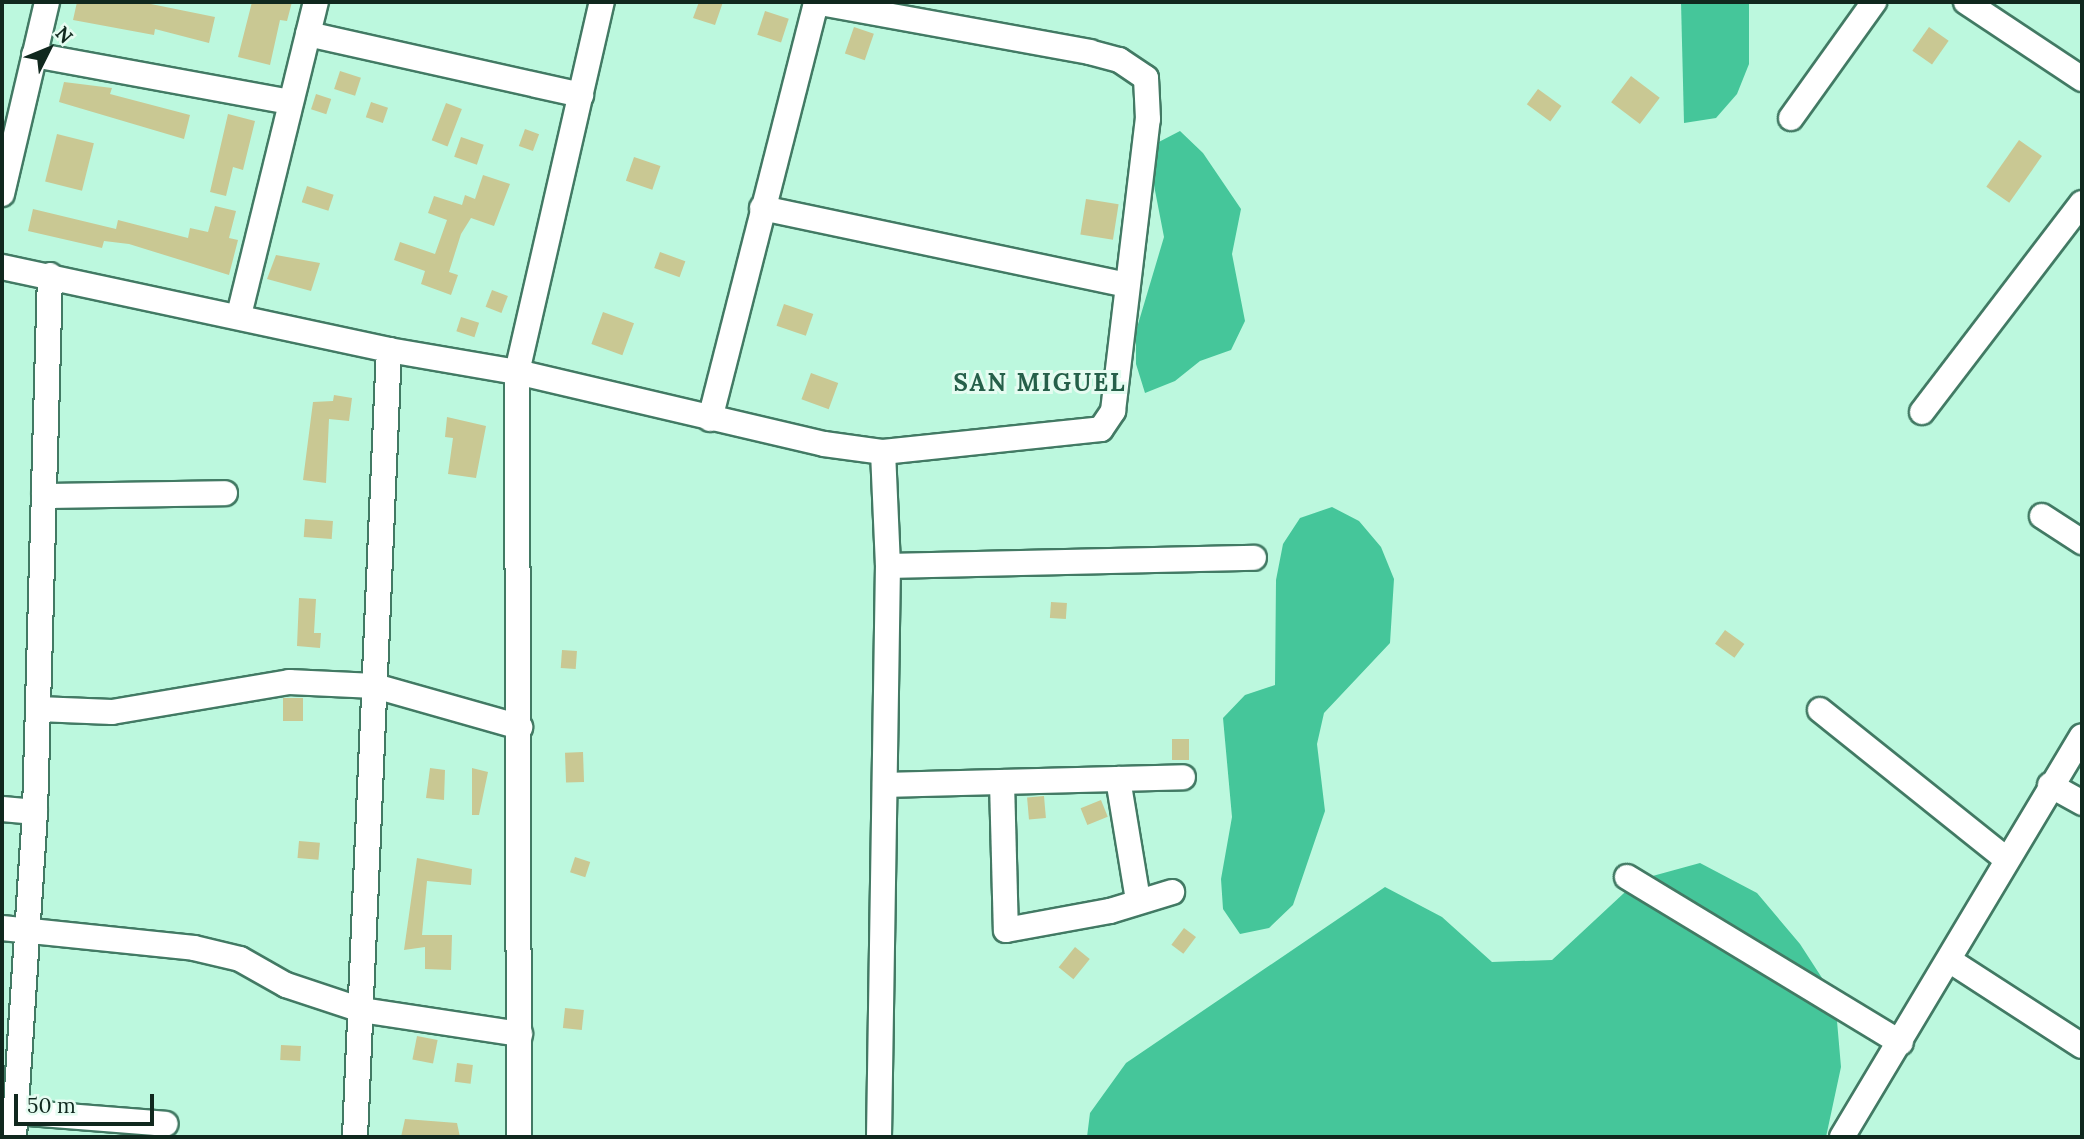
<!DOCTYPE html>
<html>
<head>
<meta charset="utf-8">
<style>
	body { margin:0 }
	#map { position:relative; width:2084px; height:1139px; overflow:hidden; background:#bcf8de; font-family:Lora,serif }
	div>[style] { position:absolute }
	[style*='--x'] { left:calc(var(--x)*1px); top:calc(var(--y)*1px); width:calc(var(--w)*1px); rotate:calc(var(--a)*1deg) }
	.forest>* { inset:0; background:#45c69a }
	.building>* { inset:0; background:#c9c893; transform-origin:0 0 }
	.roads { filter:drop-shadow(2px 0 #427a64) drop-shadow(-2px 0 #427a64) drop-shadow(0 2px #427a64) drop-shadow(0 -2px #427a64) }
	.minor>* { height:24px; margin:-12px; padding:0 12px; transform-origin:12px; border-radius:12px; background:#fff }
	span { translate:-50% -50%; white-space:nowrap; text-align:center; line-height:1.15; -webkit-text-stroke:6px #e5fcf1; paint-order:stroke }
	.district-label { font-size:24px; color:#255f49; font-weight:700; letter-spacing:2px }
	.frame { position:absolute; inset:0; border:4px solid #10281e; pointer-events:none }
	.north { position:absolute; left:14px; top:14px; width:70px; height:70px; -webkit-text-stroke:5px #e5fcf1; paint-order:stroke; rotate:47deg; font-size:19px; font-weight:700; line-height:28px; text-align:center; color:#10281e }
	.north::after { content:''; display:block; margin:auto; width:24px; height:32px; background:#10281e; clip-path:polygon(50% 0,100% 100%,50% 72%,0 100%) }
	.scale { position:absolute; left:14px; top:1094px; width:140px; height:32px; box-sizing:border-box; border:4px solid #10281e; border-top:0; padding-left:9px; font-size:21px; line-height:24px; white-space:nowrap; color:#10281e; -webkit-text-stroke:5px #e5fcf1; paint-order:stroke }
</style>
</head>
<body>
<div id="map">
	<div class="forest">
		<i style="clip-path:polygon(1681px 2px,1749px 2px,1749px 64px,1737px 94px,1716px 118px,1684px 123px)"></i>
		<i style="clip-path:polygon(1180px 131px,1203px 153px,1241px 209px,1232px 254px,1245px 321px,1231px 350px,1200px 361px,1175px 381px,1145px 393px,1136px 364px,1136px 331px,1164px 237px,1152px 175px,1153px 145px)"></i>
		<i style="clip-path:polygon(1332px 507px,1359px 521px,1381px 547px,1394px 579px,1390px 643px,1324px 713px,1317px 744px,1325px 811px,1293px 905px,1269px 928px,1240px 934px,1223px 909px,1221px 879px,1232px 817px,1223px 718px,1245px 695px,1275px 685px,1276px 580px,1283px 544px,1300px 518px)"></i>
		<i style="clip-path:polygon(1700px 863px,1757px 893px,1800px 944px,1835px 998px,1841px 1067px,1826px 1137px,1087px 1137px,1090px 1113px,1126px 1063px,1385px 887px,1442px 917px,1492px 962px,1552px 960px,1638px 880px)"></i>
	</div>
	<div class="building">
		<i style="clip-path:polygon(77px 2px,141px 2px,215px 17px,209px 43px,155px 29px,154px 35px,73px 20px)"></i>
		<i style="clip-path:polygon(252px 2px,292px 2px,287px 21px,280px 20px,270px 65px,238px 57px)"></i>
		<i style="clip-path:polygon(699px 2px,723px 2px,715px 25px,693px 18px)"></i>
		<i style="left:765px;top:11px;width:25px;height:25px;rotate:18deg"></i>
		<i style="left:854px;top:27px;width:21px;height:28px;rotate:19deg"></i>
		<i style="left:1929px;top:27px;width:24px;height:29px;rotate:35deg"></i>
		<i style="left:340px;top:71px;width:22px;height:19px;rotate:18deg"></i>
		<i style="left:1631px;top:76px;width:36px;height:33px;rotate:37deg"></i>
		<i style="clip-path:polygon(64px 82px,112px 88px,110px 94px,190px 115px,184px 139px,59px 102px)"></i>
		<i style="left:1538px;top:89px;width:29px;height:19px;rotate:36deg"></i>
		<i style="left:316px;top:94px;width:16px;height:16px;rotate:18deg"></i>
		<i style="left:371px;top:102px;width:18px;height:16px;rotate:19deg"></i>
		<i style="left:446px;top:103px;width:17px;height:40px;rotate:21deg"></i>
		<i style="clip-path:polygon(228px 114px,255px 121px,243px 170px,233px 167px,226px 196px,210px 192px)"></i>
		<i style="left:525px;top:129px;width:15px;height:18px;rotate:20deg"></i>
		<i style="left:57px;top:134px;width:38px;height:49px;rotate:14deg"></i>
		<i style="left:461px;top:137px;width:24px;height:21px;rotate:19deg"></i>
		<i style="left:2019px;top:140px;width:28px;height:57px;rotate:35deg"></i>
		<i style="left:634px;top:157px;width:28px;height:25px;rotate:19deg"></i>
		<i style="clip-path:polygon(483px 175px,510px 184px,494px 226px,471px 218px,461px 234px,449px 272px,458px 275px,451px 295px,421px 284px,425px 271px,394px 260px,400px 242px,435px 254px,447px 220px,428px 213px,434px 196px,462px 205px,465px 195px,475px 199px)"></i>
		<i style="left:307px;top:186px;width:28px;height:17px;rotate:18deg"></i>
		<i style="left:1086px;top:199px;width:33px;height:36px;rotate:9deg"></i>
		<i style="clip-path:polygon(215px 206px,236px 211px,229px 238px,238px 240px,229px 275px,129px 244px,104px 241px,102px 248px,28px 231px,33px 209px,116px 229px,118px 220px,188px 238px,190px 228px,208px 232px)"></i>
		<i style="left:660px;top:252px;width:27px;height:17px;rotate:20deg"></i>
		<i style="clip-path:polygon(276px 255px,320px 263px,311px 291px,267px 279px)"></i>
		<i style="left:492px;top:290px;width:17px;height:18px;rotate:21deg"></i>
		<i style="left:784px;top:304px;width:31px;height:23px;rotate:19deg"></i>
		<i style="left:603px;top:312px;width:33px;height:34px;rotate:20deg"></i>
		<i style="left:461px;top:317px;width:19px;height:15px;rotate:18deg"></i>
		<i style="left:811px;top:373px;width:29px;height:28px;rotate:20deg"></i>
		<i style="clip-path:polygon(334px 395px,352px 398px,349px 421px,329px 419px,326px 483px,303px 480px,313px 402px,333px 401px)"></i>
		<i style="clip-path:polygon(447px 417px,486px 426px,476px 478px,448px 474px,453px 438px,445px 437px)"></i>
		<i style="left:305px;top:519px;width:28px;height:18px;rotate:4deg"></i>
		<i style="clip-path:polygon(299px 598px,316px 599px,314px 633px,321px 633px,320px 648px,297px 646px)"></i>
		<i style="left:1051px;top:602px;width:16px;height:16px;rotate:4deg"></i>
		<i style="left:1725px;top:630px;width:24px;height:17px;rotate:36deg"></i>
		<i style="left:562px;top:650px;width:15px;height:18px;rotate:4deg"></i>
		<i style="left:283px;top:698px;width:20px;height:23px"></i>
		<i style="left:1172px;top:739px;width:17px;height:21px"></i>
		<i style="left:583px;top:752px;width:30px;height:18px;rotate:88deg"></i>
		<i style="clip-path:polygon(430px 768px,445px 770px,444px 800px,426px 798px)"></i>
		<i style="clip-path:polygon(472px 768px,488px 772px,479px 815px,472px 815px)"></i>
		<i style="left:1044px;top:796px;width:22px;height:17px;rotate:85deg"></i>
		<i style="left:1101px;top:800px;width:18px;height:22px;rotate:68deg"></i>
		<i style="left:299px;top:841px;width:21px;height:17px;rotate:5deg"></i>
		<i style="left:575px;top:857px;width:16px;height:16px;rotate:18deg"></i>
		<i style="clip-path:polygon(417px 858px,472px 869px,471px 885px,427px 881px,422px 935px,452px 935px,451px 970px,425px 969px,425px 947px,404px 950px)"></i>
		<i style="left:1184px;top:928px;width:15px;height:21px;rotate:37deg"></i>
		<i style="left:1075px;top:947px;width:19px;height:26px;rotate:39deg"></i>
		<i style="left:565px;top:1008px;width:19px;height:20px;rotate:6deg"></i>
		<i style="left:417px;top:1036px;width:21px;height:24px;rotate:11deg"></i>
		<i style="left:281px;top:1045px;width:20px;height:15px;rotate:3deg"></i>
		<i style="left:457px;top:1063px;width:16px;height:19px;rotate:7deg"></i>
		<i style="clip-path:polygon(405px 1119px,457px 1123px,460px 1137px,401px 1137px)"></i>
	</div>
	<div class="roads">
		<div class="minor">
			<i style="--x:1966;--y:2;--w:139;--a:33.6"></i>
			<i style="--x:308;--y:34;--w:280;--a:12.6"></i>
			<i style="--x:34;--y:55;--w:261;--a:10.4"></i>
			<i style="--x:1791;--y:118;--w:143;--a:-54.4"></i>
			<i style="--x:2;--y:194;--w:197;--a:-76.8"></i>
			<i style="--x:762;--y:208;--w:372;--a:11.9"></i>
			<i style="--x:2;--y:267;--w:396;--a:12.1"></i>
			<i style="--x:389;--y:350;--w:130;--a:9.8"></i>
			<i style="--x:517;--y:372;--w:315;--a:13.2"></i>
			<i style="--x:824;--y:444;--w:60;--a:7.7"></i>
			<i style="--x:883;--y:452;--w:219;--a:-6"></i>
			<i style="--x:1101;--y:429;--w:22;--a:-56"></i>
			<i style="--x:1113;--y:411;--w:294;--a:-83.2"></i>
			<i style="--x:1148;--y:119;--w:41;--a:-92.8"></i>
			<i style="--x:1146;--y:78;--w:32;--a:-146"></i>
			<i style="--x:1119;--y:60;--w:30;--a:-165"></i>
			<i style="--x:1090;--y:52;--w:279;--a:-169.7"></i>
			<i style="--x:239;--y:315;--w:322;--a:-76.2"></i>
			<i style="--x:1922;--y:412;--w:263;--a:-52.6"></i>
			<i style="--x:710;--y:419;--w:430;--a:-75.7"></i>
			<i style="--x:44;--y:496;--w:181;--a:-0.9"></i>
			<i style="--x:2042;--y:516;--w:48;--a:33"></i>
			<i style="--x:888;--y:566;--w:366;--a:-1.3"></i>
			<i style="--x:38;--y:709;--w:74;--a:2.3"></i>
			<i style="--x:112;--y:712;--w:180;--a:-9.6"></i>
			<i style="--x:289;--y:682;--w:86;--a:2.7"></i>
			<i style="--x:375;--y:686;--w:151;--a:15.8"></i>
			<i style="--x:1820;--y:710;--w:237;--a:38.7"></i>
			<i style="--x:1118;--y:779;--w:123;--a:80.6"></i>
			<i style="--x:1002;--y:782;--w:148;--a:88.5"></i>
			<i style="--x:1006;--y:930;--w:106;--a:-10.4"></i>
			<i style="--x:1110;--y:911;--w:65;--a:-17"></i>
			<i style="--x:885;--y:785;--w:298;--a:-1.5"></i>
			<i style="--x:2050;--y:785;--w:37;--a:29"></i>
			<i style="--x:2;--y:809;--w:33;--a:5"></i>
			<i style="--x:1627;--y:877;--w:320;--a:31.2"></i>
			<i style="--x:2;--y:928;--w:193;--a:5.9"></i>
			<i style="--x:194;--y:948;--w:47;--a:13.4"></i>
			<i style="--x:240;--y:959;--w:53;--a:29.5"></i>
			<i style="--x:286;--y:985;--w:79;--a:18.4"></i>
			<i style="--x:361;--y:1010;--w:161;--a:8.6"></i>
			<i style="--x:1949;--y:960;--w:158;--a:32.9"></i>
			<i style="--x:15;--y:1112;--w:151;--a:4.5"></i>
			<i style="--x:14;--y:1137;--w:326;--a:-86.3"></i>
			<i style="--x:35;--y:812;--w:537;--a:-88.4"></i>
			<i style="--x:355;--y:1137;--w:788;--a:-87.53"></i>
			<i style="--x:519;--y:1137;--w:765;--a:-90.15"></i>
			<i style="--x:517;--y:372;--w:380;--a:-77.1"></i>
			<i style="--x:879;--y:1137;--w:571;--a:-89.1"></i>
			<i style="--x:888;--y:566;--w:114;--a:-92.5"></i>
			<i style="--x:1842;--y:1137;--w:467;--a:-59.1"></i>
		</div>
	</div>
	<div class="district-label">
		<span style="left:1040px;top:383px">SAN MIGUEL</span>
	</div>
	<div class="frame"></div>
	<div class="north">N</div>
	<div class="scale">50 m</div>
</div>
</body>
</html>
